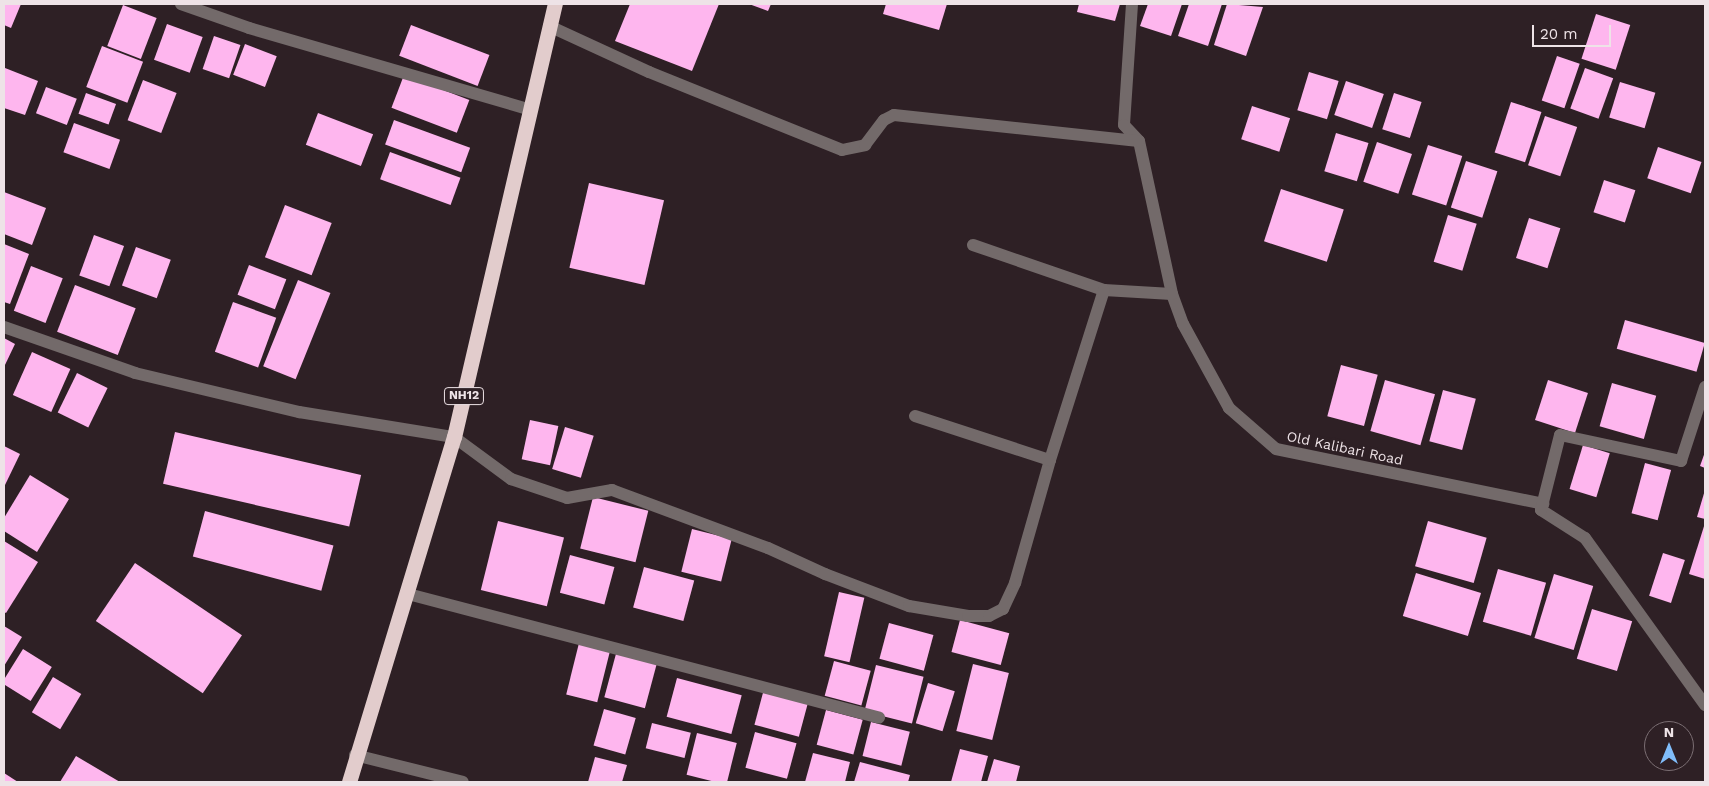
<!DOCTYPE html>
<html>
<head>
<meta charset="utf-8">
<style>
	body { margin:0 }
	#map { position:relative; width:1709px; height:786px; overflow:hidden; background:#2e2025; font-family:"Work Sans",sans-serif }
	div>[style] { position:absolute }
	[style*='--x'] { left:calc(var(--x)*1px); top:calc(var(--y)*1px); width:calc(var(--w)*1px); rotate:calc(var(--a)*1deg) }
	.building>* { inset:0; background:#feb6ee; transform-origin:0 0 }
	.minor>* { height:12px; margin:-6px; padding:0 6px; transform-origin:6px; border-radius:6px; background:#736a6a }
	.highway>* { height:15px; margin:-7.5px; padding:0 7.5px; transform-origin:7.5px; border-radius:7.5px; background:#e2cccc }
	span { translate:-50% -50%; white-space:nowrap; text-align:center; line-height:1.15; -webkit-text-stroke:5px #2e2025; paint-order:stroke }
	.shield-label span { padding:1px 4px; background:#2e2025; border:1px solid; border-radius:4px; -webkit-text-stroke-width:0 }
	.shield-label { font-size:12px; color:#eee3e7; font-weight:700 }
	.street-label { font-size:14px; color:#eee3e7 }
	.frame { position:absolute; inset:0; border:5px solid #eee3e7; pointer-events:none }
	.north { position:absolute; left:1644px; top:721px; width:50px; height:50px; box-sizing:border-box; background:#2e2025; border:1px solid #7b6e73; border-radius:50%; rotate:0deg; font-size:14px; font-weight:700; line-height:20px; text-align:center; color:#eee3e7 }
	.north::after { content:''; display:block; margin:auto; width:18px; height:22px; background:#80bdfa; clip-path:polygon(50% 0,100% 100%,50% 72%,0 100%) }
	.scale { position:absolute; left:1532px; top:25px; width:79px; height:22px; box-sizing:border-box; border:2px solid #eee3e7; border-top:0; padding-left:6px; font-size:15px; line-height:18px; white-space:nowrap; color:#eee3e7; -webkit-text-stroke:4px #2e2025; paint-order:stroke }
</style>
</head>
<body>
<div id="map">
	<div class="building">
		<i style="clip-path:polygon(4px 4px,21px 4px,11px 28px,4px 25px)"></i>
		<i style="clip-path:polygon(630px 4px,719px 4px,692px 71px,615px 41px)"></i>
		<i style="clip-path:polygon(749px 4px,771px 4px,768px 11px)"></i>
		<i style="clip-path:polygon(886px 4px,947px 4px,939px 30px,883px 14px)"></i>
		<i style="clip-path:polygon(1079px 4px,1120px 4px,1115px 21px,1077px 12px)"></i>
		<i style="clip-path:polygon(1148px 4px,1182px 4px,1171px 36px,1140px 26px)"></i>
		<i style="clip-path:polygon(1189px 4px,1222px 4px,1208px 46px,1178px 36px)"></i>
		<i style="clip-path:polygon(1227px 4px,1263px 7px,1246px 56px,1214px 45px)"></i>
		<i style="left:123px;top:5px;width:36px;height:44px;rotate:21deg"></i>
		<i style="left:1596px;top:14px;width:36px;height:47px;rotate:18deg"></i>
		<i style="left:167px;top:24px;width:38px;height:38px;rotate:20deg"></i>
		<i style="left:411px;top:25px;width:84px;height:33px;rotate:21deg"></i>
		<i style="left:214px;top:36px;width:28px;height:35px;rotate:19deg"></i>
		<i style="left:245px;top:44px;width:34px;height:33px;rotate:21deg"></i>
		<i style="left:102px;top:46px;width:44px;height:44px;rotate:21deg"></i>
		<i style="left:1557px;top:56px;width:24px;height:47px;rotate:19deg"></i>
		<i style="clip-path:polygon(5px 68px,38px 81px,25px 115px,4px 108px)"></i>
		<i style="left:1585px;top:68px;width:30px;height:43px;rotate:20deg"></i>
		<i style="left:1309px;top:72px;width:31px;height:40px;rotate:17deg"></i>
		<i style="left:404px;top:75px;width:70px;height:35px;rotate:21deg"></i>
		<i style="left:143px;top:80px;width:36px;height:43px;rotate:21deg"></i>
		<i style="left:1346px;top:81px;width:40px;height:36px;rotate:19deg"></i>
		<i style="left:1620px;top:82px;width:37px;height:37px;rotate:17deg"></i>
		<i style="left:46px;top:87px;width:33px;height:28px;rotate:21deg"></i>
		<i style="left:86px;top:93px;width:32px;height:22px;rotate:20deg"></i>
		<i style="left:1394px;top:93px;width:29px;height:38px;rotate:18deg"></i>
		<i style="left:1511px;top:102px;width:32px;height:53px;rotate:18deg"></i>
		<i style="left:1252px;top:106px;width:40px;height:35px;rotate:18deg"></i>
		<i style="left:318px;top:113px;width:59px;height:34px;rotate:21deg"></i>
		<i style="left:1545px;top:116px;width:34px;height:52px;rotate:19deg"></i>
		<i style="left:394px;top:120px;width:81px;height:26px;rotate:20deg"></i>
		<i style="left:74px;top:123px;width:49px;height:31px;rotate:20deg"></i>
		<i style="left:1336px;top:133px;width:34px;height:40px;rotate:17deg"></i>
		<i style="left:1377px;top:142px;width:37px;height:42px;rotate:19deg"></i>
		<i style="left:1428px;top:145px;width:36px;height:52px;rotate:18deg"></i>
		<i style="left:1658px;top:147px;width:46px;height:33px;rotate:19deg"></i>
		<i style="left:390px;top:152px;width:75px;height:29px;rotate:20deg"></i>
		<i style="left:1466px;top:161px;width:33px;height:49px;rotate:18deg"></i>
		<i style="left:1604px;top:180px;width:33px;height:34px;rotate:18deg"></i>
		<i style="left:589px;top:183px;width:77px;height:87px;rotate:13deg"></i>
		<i style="left:1281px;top:189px;width:66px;height:55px;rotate:18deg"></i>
		<i style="clip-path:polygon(4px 192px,46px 208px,32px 245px,4px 234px)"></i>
		<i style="left:285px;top:205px;width:50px;height:56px;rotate:21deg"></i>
		<i style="left:1448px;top:215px;width:30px;height:49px;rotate:17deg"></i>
		<i style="left:1529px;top:218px;width:33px;height:42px;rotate:18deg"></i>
		<i style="left:94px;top:235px;width:32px;height:43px;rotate:20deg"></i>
		<i style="clip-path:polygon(4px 244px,29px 254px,10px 304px,4px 302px)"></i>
		<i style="left:136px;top:247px;width:37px;height:41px;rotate:20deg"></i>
		<i style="left:249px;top:265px;width:40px;height:32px;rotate:21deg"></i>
		<i style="left:31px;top:266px;width:34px;height:48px;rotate:21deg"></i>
		<i style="left:298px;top:280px;width:35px;height:93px;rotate:22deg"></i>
		<i style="left:75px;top:285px;width:65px;height:50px;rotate:21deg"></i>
		<i style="left:233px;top:302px;width:46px;height:53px;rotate:20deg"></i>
		<i style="left:1625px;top:320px;width:83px;height:30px;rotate:16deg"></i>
		<i style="clip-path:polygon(4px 338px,15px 344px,4px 367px)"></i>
		<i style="left:32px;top:352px;width:42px;height:47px;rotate:24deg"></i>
		<i style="left:1341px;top:365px;width:38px;height:53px;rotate:15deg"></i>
		<i style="left:77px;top:373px;width:34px;height:44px;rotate:26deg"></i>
		<i style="left:1385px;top:380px;width:52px;height:53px;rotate:16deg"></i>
		<i style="left:1548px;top:380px;width:42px;height:42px;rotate:18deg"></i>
		<i style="left:1612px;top:383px;width:46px;height:45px;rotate:16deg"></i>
		<i style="left:1443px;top:390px;width:34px;height:53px;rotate:15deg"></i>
		<i style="left:530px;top:420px;width:29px;height:40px;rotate:12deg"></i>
		<i style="left:565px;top:427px;width:30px;height:44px;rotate:17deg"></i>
		<i style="left:175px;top:432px;width:191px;height:53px;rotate:13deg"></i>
		<i style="left:1583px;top:445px;width:28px;height:46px;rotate:17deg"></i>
		<i style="clip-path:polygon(4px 446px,20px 454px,5px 485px,4px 484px)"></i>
		<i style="clip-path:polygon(1705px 452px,1705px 468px,1700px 466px)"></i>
		<i style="left:1645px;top:463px;width:27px;height:52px;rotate:15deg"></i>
		<i style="clip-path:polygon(30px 475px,69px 499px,37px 552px,4px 531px,4px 518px)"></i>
		<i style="clip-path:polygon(1705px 490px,1705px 519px,1697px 517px)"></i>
		<i style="left:593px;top:497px;width:57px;height:53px;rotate:14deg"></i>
		<i style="left:205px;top:511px;width:133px;height:47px;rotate:15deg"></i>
		<i style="left:498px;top:521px;width:68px;height:71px;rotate:14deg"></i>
		<i style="left:1428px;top:521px;width:61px;height:47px;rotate:16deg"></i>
		<i style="clip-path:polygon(1705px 523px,1705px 579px,1689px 574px)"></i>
		<i style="left:692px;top:529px;width:41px;height:44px;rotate:14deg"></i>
		<i style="clip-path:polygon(4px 541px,38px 562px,6px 613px,4px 612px)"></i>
		<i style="left:1663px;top:553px;width:23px;height:45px;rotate:18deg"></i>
		<i style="left:570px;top:555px;width:46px;height:39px;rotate:15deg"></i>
		<i style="left:135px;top:563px;width:129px;height:70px;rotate:34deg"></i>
		<i style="left:644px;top:567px;width:52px;height:42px;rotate:15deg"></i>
		<i style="left:1498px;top:569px;width:50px;height:55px;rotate:16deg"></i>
		<i style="left:1416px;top:573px;width:68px;height:45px;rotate:17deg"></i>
		<i style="left:1554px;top:574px;width:41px;height:67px;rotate:17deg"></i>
		<i style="left:839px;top:592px;width:26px;height:66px;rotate:13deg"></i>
		<i style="left:1592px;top:609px;width:42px;height:52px;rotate:17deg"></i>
		<i style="left:960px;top:620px;width:51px;height:33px;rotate:15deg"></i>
		<i style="left:889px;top:623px;width:46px;height:37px;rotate:15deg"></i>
		<i style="clip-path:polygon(4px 626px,22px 637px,4px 666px)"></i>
		<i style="left:579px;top:643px;width:32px;height:53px;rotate:14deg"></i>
		<i style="left:23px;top:649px;width:34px;height:40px;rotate:32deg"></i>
		<i style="left:617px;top:650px;width:42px;height:49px;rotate:15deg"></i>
		<i style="left:834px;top:661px;width:38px;height:36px;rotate:15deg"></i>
		<i style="left:973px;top:664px;width:37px;height:69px;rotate:14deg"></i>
		<i style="left:876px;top:665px;width:49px;height:48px;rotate:14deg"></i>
		<i style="left:53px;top:677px;width:33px;height:41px;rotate:31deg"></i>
		<i style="left:677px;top:678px;width:67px;height:40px;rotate:15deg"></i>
		<i style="left:928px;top:683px;width:28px;height:42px;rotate:17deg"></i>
		<i style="left:764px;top:689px;width:46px;height:37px;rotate:15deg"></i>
		<i style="left:604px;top:709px;width:33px;height:38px;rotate:16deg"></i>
		<i style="left:826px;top:710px;width:38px;height:36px;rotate:15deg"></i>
		<i style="left:871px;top:722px;width:40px;height:35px;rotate:14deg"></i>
		<i style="left:652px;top:723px;width:40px;height:26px;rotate:14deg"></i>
		<i style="left:755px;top:732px;width:43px;height:37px;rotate:15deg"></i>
		<i style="left:697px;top:733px;width:41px;height:43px;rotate:14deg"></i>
		<i style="clip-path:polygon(960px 749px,988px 756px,981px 782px,951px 782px)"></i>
		<i style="clip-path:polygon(813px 753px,850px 762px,845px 782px,805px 782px)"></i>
		<i style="clip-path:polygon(76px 756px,120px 782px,60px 782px)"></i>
		<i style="clip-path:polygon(595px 757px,627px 765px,622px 782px,588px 782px)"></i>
		<i style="clip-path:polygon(994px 759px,1020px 766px,1016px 782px,987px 782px)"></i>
		<i style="clip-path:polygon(860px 762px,910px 775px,908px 782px,854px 782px)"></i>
		<i style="clip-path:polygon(4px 773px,18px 782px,4px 782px)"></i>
	</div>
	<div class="minor">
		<i style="--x:181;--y:4;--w:72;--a:19.4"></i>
		<i style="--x:249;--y:28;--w:291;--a:16.2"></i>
		<i style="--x:1132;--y:4;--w:121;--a:93.8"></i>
		<i style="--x:1124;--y:125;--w:22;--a:47"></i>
		<i style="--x:1139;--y:141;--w:157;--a:77.8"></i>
		<i style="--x:1172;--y:294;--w:32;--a:70"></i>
		<i style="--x:1183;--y:324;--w:96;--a:61.3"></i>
		<i style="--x:1229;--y:408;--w:62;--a:41.1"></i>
		<i style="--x:1276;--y:449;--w:273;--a:11.6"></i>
		<i style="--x:1543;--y:504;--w:6;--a:108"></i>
		<i style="--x:1541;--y:510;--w:52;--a:32.5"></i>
		<i style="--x:1585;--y:538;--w:206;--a:54.3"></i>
		<i style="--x:549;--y:26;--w:110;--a:24.7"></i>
		<i style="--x:649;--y:72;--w:208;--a:22"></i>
		<i style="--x:842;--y:150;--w:24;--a:-12"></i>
		<i style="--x:865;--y:145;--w:31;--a:-53"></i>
		<i style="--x:884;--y:120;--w:11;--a:-27"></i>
		<i style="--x:894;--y:115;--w:246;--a:6.1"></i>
		<i style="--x:973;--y:245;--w:139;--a:19"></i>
		<i style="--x:1104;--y:290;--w:68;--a:3.4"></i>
		<i style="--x:4;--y:327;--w:139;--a:19.3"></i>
		<i style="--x:135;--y:373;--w:169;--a:13.4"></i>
		<i style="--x:299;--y:412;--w:157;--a:9.2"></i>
		<i style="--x:454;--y:437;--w:71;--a:36.4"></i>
		<i style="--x:511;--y:479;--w:59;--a:18.7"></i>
		<i style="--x:567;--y:498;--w:46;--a:-10.1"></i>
		<i style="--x:612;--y:490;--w:166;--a:20.4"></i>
		<i style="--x:768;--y:548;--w:63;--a:24.5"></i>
		<i style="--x:825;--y:574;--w:90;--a:20.9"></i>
		<i style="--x:909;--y:606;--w:60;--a:9.6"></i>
		<i style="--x:968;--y:616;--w:21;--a:0"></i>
		<i style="--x:989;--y:616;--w:16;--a:-27"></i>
		<i style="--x:1003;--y:609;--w:29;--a:-65"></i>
		<i style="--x:1015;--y:583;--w:128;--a:-74.1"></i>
		<i style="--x:1050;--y:460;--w:178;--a:-72.4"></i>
		<i style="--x:915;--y:416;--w:142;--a:18.1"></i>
		<i style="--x:1541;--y:510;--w:77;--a:-75.8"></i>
		<i style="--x:1560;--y:435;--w:124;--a:12.1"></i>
		<i style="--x:1681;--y:461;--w:78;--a:-72"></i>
		<i style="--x:408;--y:594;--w:487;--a:14.7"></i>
		<i style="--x:355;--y:755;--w:111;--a:14"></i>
	</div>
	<div class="highway">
		<i style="--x:349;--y:782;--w:361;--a:-73.1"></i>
		<i style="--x:454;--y:437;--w:445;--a:-76.9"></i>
	</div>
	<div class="shield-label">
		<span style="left:464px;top:396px">NH12</span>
	</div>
	<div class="street-label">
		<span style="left:1345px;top:448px;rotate:12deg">Old Kalibari Road</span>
	</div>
	<div class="frame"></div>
	<div class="north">N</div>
	<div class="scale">20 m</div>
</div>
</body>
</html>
